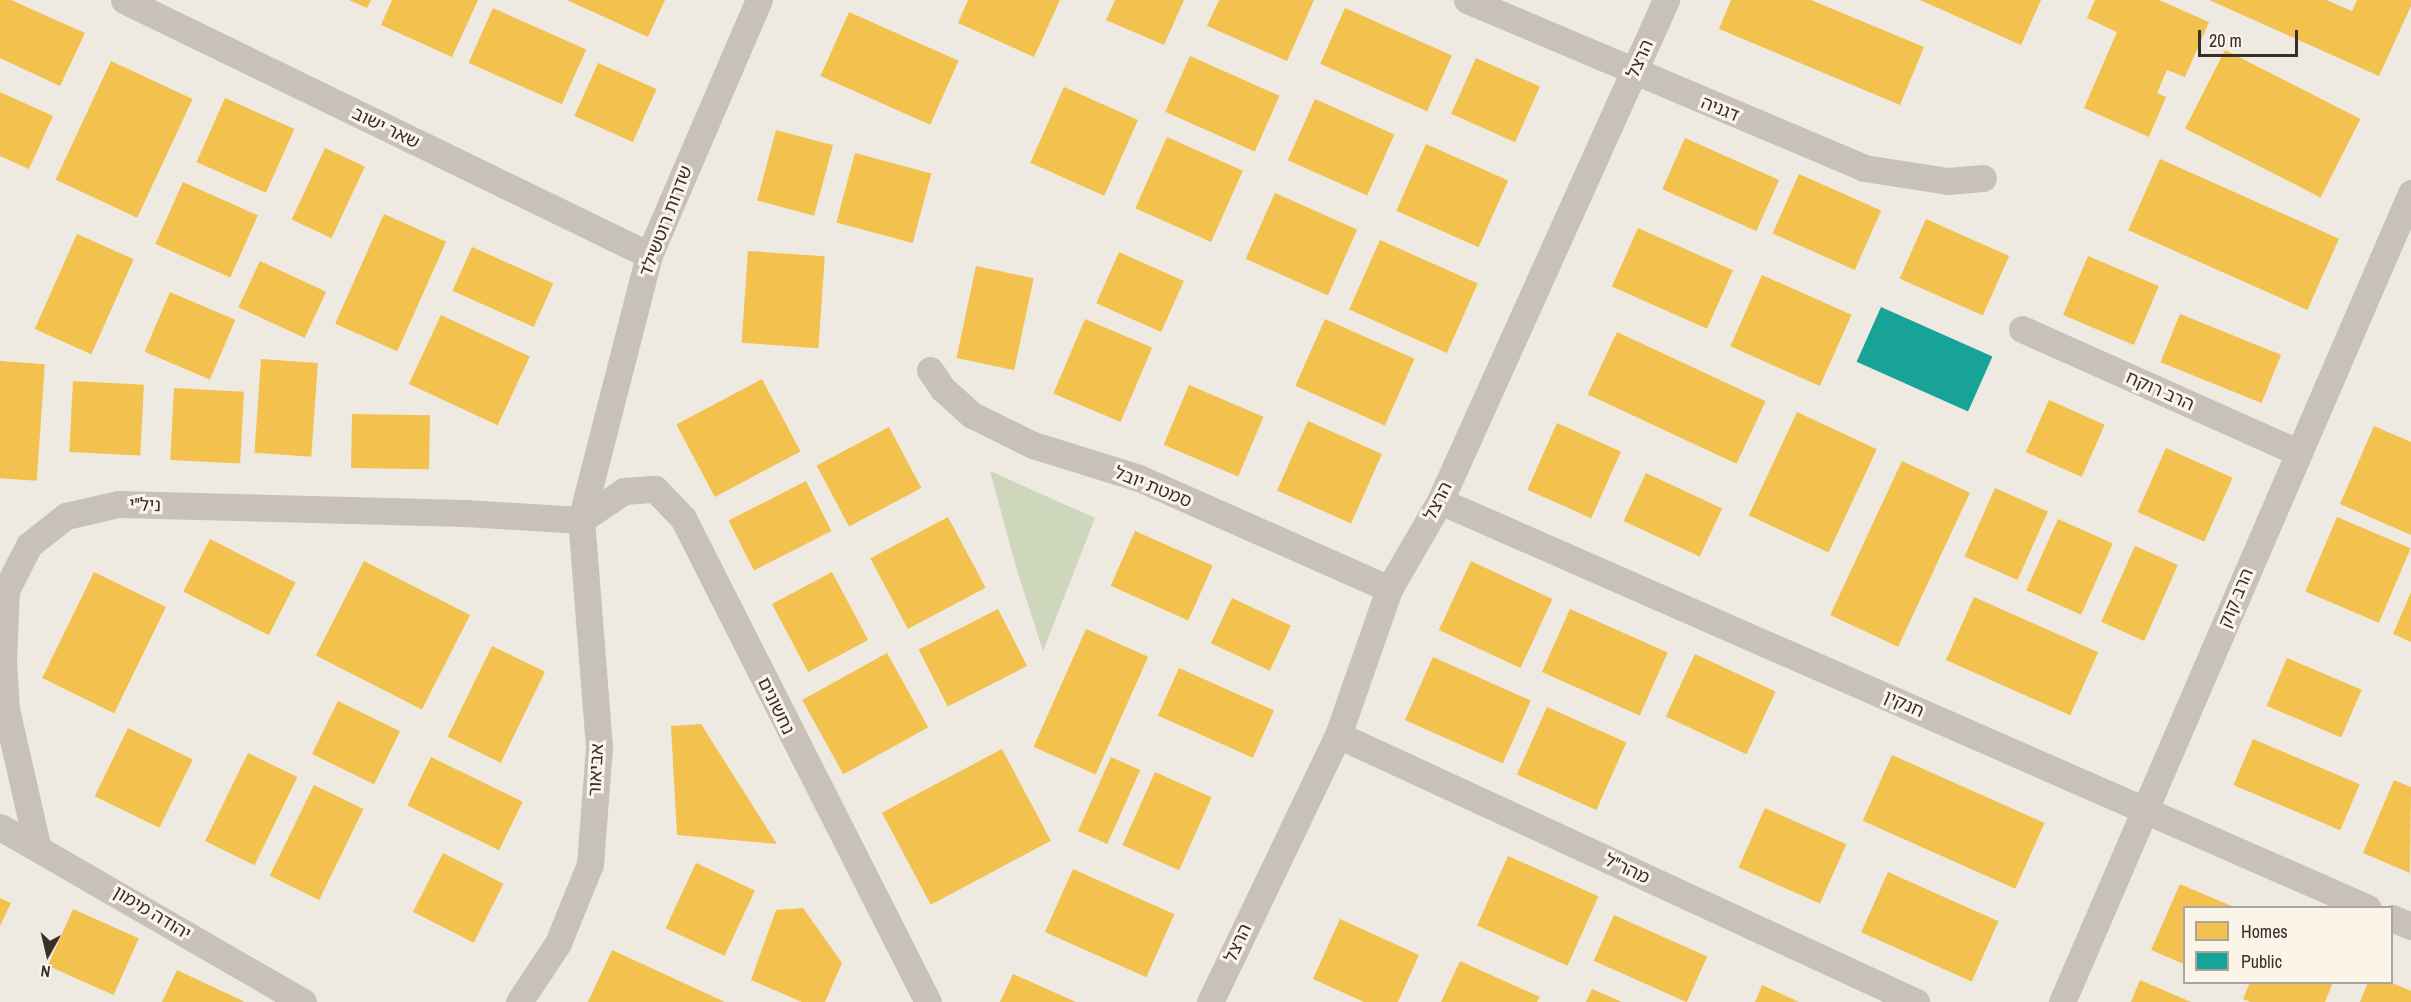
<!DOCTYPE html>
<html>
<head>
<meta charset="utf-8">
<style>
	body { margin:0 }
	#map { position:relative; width:2411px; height:1002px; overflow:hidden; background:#eeeae2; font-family:"Archivo Narrow","Noto Sans Hebrew",sans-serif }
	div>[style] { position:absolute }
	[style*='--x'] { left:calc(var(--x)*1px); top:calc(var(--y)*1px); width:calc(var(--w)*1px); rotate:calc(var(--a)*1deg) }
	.green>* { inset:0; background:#ced6bb }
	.homes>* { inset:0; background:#f2c14e; transform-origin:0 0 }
	.public>* { inset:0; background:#17a398; transform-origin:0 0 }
	.street>* { height:27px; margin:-13.5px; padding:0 13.5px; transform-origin:13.5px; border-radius:13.5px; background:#c8c1ba }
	span { translate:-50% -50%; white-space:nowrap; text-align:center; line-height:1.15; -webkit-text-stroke:6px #fbf4e9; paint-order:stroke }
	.street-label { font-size:18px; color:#392f28 }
	.legend { position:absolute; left:2183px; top:906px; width:210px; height:78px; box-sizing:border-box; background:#fbf4e9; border:2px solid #ada59c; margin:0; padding:8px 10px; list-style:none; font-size:18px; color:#392f28 }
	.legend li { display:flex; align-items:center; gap:12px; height:30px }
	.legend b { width:30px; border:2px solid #ada59c }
	.north { position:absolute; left:18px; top:924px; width:60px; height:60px; -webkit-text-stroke:4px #fbf4e9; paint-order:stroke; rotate:188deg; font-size:16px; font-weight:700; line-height:24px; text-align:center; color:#392f28 }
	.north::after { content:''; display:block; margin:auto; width:21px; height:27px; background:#392f28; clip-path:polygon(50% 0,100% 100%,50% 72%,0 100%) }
	.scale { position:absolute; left:2198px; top:30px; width:100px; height:27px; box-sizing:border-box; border:3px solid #392f28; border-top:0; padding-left:8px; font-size:18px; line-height:21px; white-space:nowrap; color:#392f28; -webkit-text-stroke:4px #fbf4e9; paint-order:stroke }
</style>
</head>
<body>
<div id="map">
	<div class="green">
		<i style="clip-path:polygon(990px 471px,1095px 518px,1043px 651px,1016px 567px)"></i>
	</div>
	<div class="homes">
		<i style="clip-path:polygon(0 0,11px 0,85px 33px,60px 86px,0 58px)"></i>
		<i style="clip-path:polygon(349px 0,371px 0,367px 8px)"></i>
		<i style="clip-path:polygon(392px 0,478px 0,452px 57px,381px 25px)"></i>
		<i style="clip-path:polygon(567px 0,665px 0,648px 37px)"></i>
		<i style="clip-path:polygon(968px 0,1060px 0,1034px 57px,958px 23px)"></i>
		<i style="clip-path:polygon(1115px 0,1184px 0,1164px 45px,1106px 20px)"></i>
		<i style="clip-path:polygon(1219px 0,1314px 0,1287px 61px,1207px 26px)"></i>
		<i style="clip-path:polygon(1731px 0,1811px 0,1924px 47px,1900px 105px,1719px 29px)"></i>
		<i style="clip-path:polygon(1920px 0,2041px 0,2021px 45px)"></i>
		<i style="clip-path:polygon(2095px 0,2159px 0,2209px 22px,2185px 77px,2167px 70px,2157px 93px,2166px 97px,2149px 137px,2084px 108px,2117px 32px,2087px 18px)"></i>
		<i style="clip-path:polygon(2209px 0,2326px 0,2352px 11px,2357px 0,2411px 0,2411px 6px,2379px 76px)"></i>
		<i style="left:493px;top:8px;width:102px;height:60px;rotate:24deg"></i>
		<i style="left:1345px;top:8px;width:117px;height:61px;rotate:24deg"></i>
		<i style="left:849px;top:12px;width:120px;height:70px;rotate:24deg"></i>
		<i style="left:2225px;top:50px;width:152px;height:88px;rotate:27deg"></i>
		<i style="left:1190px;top:56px;width:98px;height:61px;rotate:24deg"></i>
		<i style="left:1476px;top:58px;width:70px;height:61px;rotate:24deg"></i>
		<i style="left:111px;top:61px;width:90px;height:131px;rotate:25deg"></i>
		<i style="left:598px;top:63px;width:64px;height:58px;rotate:24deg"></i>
		<i style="left:1064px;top:87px;width:81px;height:83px;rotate:24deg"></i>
		<i style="clip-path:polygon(0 92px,53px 116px,29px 169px,0 156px)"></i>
		<i style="left:225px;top:98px;width:76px;height:70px;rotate:24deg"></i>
		<i style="left:1315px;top:99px;width:87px;height:67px;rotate:24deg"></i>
		<i style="left:776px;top:130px;width:59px;height:73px;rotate:15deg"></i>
		<i style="left:1167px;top:137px;width:83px;height:78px;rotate:24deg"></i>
		<i style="left:1685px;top:138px;width:103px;height:56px;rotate:24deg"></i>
		<i style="left:1426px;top:144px;width:90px;height:73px;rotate:24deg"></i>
		<i style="left:325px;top:148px;width:44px;height:79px;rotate:25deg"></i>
		<i style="left:855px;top:153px;width:79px;height:72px;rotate:15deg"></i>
		<i style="left:2160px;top:159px;width:196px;height:78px;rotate:24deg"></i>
		<i style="left:1799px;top:174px;width:90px;height:65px;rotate:24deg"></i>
		<i style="left:183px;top:182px;width:82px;height:68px;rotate:24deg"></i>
		<i style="left:1275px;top:193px;width:90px;height:72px;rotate:24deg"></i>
		<i style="left:384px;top:214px;width:68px;height:120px;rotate:24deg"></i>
		<i style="left:1926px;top:219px;width:91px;height:65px;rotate:24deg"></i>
		<i style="left:1638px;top:228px;width:104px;height:64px;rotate:24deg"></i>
		<i style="left:77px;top:234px;width:62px;height:104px;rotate:24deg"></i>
		<i style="left:1380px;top:240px;width:107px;height:76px;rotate:24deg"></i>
		<i style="left:472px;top:247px;width:89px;height:48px;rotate:24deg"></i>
		<i style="left:748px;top:251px;width:77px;height:92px;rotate:4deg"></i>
		<i style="left:1119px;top:252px;width:71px;height:56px;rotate:24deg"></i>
		<i style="left:2088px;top:256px;width:77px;height:64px;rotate:23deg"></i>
		<i style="left:260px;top:261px;width:73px;height:51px;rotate:25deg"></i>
		<i style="left:976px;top:266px;width:59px;height:94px;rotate:12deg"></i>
		<i style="left:1762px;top:275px;width:98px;height:78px;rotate:24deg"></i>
		<i style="left:170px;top:292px;width:71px;height:65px;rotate:23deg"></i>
		<i style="left:2180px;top:314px;width:109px;height:52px;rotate:22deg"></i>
		<i style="left:441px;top:315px;width:98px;height:76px;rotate:25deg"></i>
		<i style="left:1085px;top:319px;width:73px;height:81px;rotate:23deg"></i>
		<i style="left:1325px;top:319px;width:98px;height:73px;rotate:24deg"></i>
		<i style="left:1617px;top:332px;width:164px;height:69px;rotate:25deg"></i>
		<i style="left:261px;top:359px;width:57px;height:94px;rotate:4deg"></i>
		<i style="left:0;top:361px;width:45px;height:117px;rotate:4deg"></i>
		<i style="left:762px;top:379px;width:82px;height:97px;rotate:62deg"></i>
		<i style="left:73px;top:381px;width:71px;height:71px;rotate:3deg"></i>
		<i style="left:1189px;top:385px;width:81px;height:65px;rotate:23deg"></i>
		<i style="left:174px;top:388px;width:70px;height:72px;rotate:3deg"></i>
		<i style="left:2049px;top:400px;width:61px;height:57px;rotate:24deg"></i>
		<i style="left:1797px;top:412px;width:88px;height:114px;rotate:25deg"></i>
		<i style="left:352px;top:414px;width:78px;height:54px;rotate:1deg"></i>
		<i style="left:1308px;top:421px;width:81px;height:76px;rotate:24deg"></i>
		<i style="left:1557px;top:423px;width:70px;height:73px;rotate:24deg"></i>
		<i style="clip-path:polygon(2374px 426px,2411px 442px,2411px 535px,2340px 504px)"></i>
		<i style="left:889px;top:427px;width:69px;height:82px;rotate:62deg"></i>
		<i style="left:2166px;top:448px;width:73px;height:70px;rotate:24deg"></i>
		<i style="left:1902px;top:461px;width:75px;height:170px;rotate:25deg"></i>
		<i style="left:1646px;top:473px;width:84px;height:53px;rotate:25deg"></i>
		<i style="left:806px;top:481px;width:56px;height:87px;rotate:63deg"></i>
		<i style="left:1995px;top:488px;width:58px;height:75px;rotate:24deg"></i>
		<i style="left:948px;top:517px;width:80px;height:88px;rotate:62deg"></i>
		<i style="left:2337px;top:517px;width:80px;height:81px;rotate:23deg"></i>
		<i style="left:2058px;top:519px;width:60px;height:78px;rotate:24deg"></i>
		<i style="left:1135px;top:531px;width:85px;height:60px;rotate:24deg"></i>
		<i style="left:210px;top:539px;width:96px;height:59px;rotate:27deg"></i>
		<i style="left:2135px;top:546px;width:47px;height:83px;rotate:24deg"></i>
		<i style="left:364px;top:561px;width:119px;height:106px;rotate:27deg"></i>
		<i style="left:1471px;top:561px;width:90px;height:76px;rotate:25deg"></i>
		<i style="left:94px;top:572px;width:80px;height:118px;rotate:26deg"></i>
		<i style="left:832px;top:572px;width:77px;height:68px;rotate:62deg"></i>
		<i style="clip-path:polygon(2411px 592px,2411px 642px,2393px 634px)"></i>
		<i style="left:1974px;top:597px;width:136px;height:69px;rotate:24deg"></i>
		<i style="left:1232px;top:598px;width:65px;height:50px;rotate:25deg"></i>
		<i style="left:998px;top:609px;width:64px;height:89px;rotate:63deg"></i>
		<i style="left:1570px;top:609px;width:107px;height:69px;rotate:24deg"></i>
		<i style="left:1086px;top:629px;width:68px;height:129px;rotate:24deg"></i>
		<i style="left:492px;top:646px;width:59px;height:101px;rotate:26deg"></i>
		<i style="left:887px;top:653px;width:85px;height:97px;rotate:61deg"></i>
		<i style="left:1695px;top:654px;width:89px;height:69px;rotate:25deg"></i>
		<i style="left:1433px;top:657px;width:107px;height:69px;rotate:24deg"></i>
		<i style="left:2287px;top:658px;width:81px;height:52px;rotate:23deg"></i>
		<i style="left:1179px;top:668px;width:104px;height:52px;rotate:24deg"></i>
		<i style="left:338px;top:701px;width:69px;height:59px;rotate:26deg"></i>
		<i style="left:1547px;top:707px;width:87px;height:74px;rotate:24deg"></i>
		<i style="clip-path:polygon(701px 724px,777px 844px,677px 835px,671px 726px)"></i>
		<i style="left:128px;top:728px;width:72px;height:76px;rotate:26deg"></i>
		<i style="left:2253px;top:739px;width:116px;height:50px;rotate:23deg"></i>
		<i style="left:1002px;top:749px;width:104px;height:136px;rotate:62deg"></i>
		<i style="left:248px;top:753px;width:55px;height:98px;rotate:26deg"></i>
		<i style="left:1892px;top:755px;width:167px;height:72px;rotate:24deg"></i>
		<i style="left:431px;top:757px;width:102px;height:54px;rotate:26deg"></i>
		<i style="left:1111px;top:757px;width:32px;height:81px;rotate:24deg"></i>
		<i style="left:1155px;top:772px;width:62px;height:80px;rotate:24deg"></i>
		<i style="clip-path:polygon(2394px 780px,2411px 787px,2410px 873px,2363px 853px)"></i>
		<i style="left:314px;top:785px;width:55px;height:101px;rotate:26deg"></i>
		<i style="left:1765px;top:808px;width:89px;height:65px;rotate:24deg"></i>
		<i style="left:443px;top:853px;width:68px;height:66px;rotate:27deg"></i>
		<i style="left:1508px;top:856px;width:99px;height:76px;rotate:24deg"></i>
		<i style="left:696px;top:863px;width:65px;height:72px;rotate:25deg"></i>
		<i style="left:1073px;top:869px;width:111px;height:69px;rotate:24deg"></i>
		<i style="left:1888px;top:872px;width:121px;height:66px;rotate:24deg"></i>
		<i style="clip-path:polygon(2180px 884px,2236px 908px,2184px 908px,2184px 964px,2151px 950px)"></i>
		<i style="clip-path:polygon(0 898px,11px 903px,0 926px)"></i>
		<i style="clip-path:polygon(803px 908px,842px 963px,825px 1002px,802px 1002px,751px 980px,776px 910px)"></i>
		<i style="left:73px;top:909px;width:72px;height:62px;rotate:24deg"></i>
		<i style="left:1614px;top:915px;width:102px;height:50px;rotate:24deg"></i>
		<i style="clip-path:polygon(1340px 919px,1419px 955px,1398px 1002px,1364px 1002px,1313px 979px)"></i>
		<i style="clip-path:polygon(612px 950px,725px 1002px,588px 1002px)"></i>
		<i style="clip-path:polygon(1460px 961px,1540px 997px,1537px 1002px,1441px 1002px)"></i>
		<i style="clip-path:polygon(177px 970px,245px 1002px,162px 1002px)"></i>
		<i style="clip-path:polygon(1013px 974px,1076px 1002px,1000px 1002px)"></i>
		<i style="clip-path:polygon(2140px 980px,2191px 1002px,2131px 1002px)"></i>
		<i style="clip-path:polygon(2250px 982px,2333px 982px,2325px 1002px,2251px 1002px,2243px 999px)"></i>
		<i style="clip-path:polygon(2368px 982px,2390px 982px,2411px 991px,2411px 1002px,2360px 1002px)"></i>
		<i style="clip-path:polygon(1762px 985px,1799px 1002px,1755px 1002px)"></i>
		<i style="clip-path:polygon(1592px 989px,1622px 1002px,1586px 1002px)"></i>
	</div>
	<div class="public">
		<i style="left:1881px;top:307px;width:122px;height:60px;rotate:24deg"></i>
	</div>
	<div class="street">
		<i style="--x:124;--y:0;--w:584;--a:25.91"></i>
		<i style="--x:1467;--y:0;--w:431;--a:22.9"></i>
		<i style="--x:1864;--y:168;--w:85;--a:8.8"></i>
		<i style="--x:1948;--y:181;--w:35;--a:-5"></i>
		<i style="--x:2022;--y:329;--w:303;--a:24.1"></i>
		<i style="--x:930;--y:370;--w:23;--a:56"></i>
		<i style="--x:943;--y:389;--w:39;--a:42"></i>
		<i style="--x:972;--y:415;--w:68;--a:26.2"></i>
		<i style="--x:1033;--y:445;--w:111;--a:17.3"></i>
		<i style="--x:1139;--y:478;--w:274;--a:23.9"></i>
		<i style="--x:1440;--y:501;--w:1013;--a:23.68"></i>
		<i style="--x:581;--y:520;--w:52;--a:-34"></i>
		<i style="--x:624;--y:491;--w:31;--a:-4"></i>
		<i style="--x:655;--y:489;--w:40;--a:46"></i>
		<i style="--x:683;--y:518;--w:542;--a:63.15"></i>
		<i style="--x:1338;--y:735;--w:637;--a:24.79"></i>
		<i style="--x:0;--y:827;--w:350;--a:30"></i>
		<i style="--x:37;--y:845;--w:139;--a:-102.8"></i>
		<i style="--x:6;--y:709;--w:48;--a:-93.6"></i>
		<i style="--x:3;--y:661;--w:71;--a:-87.6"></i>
		<i style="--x:6;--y:590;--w:51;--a:-62.9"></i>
		<i style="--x:29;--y:545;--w:47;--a:-38.1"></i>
		<i style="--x:66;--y:516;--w:53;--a:-13"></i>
		<i style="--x:118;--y:504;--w:347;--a:1.5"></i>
		<i style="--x:465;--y:513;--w:116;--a:3.5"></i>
		<i style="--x:2392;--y:918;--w:21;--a:23"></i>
		<i style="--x:519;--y:1002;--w:71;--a:-56.5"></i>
		<i style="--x:558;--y:943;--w:85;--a:-67.9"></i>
		<i style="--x:590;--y:864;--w:117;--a:-85.6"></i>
		<i style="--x:599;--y:747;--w:228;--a:-94.5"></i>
		<i style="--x:581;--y:520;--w:274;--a:-75.6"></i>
		<i style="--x:649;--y:255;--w:278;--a:-66.7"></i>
		<i style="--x:1210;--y:1002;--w:296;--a:-64.4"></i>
		<i style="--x:1338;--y:735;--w:155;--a:-70.7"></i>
		<i style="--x:1389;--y:589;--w:102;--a:-59.9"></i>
		<i style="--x:1440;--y:501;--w:550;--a:-65.72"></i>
		<i style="--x:2062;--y:1002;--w:881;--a:-66.66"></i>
	</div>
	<div class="street-label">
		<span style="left:1640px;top:59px;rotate:-66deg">הרצל</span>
		<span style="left:1720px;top:109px;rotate:22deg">דגניה</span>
		<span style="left:386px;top:128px;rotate:26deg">שאר ישוב</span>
		<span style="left:666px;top:221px;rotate:-69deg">שדרות רוטשילד</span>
		<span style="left:2160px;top:391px;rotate:24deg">הרב רוקח</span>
		<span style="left:1153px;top:487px;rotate:22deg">סמטת יובל</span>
		<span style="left:1438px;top:501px;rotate:-63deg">הרצל</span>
		<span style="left:145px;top:505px;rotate:2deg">ניל"י</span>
		<span style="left:2236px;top:598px;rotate:-67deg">הרב קוק</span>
		<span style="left:1904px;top:704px;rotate:24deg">חנקין</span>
		<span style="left:776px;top:706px;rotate:64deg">נחשונים</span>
		<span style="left:596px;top:770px;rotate:-87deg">אביאור</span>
		<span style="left:1627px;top:869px;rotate:25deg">מהר"ל</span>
		<span style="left:152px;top:913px;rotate:31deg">יהודה מימון</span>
		<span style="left:1238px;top:943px;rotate:-65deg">הרצל</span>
	</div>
	<ul class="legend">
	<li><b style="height:16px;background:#f2c14e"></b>Homes</li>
	<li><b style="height:16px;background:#17a398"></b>Public</li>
	</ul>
	<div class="north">N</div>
	<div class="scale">20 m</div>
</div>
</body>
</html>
